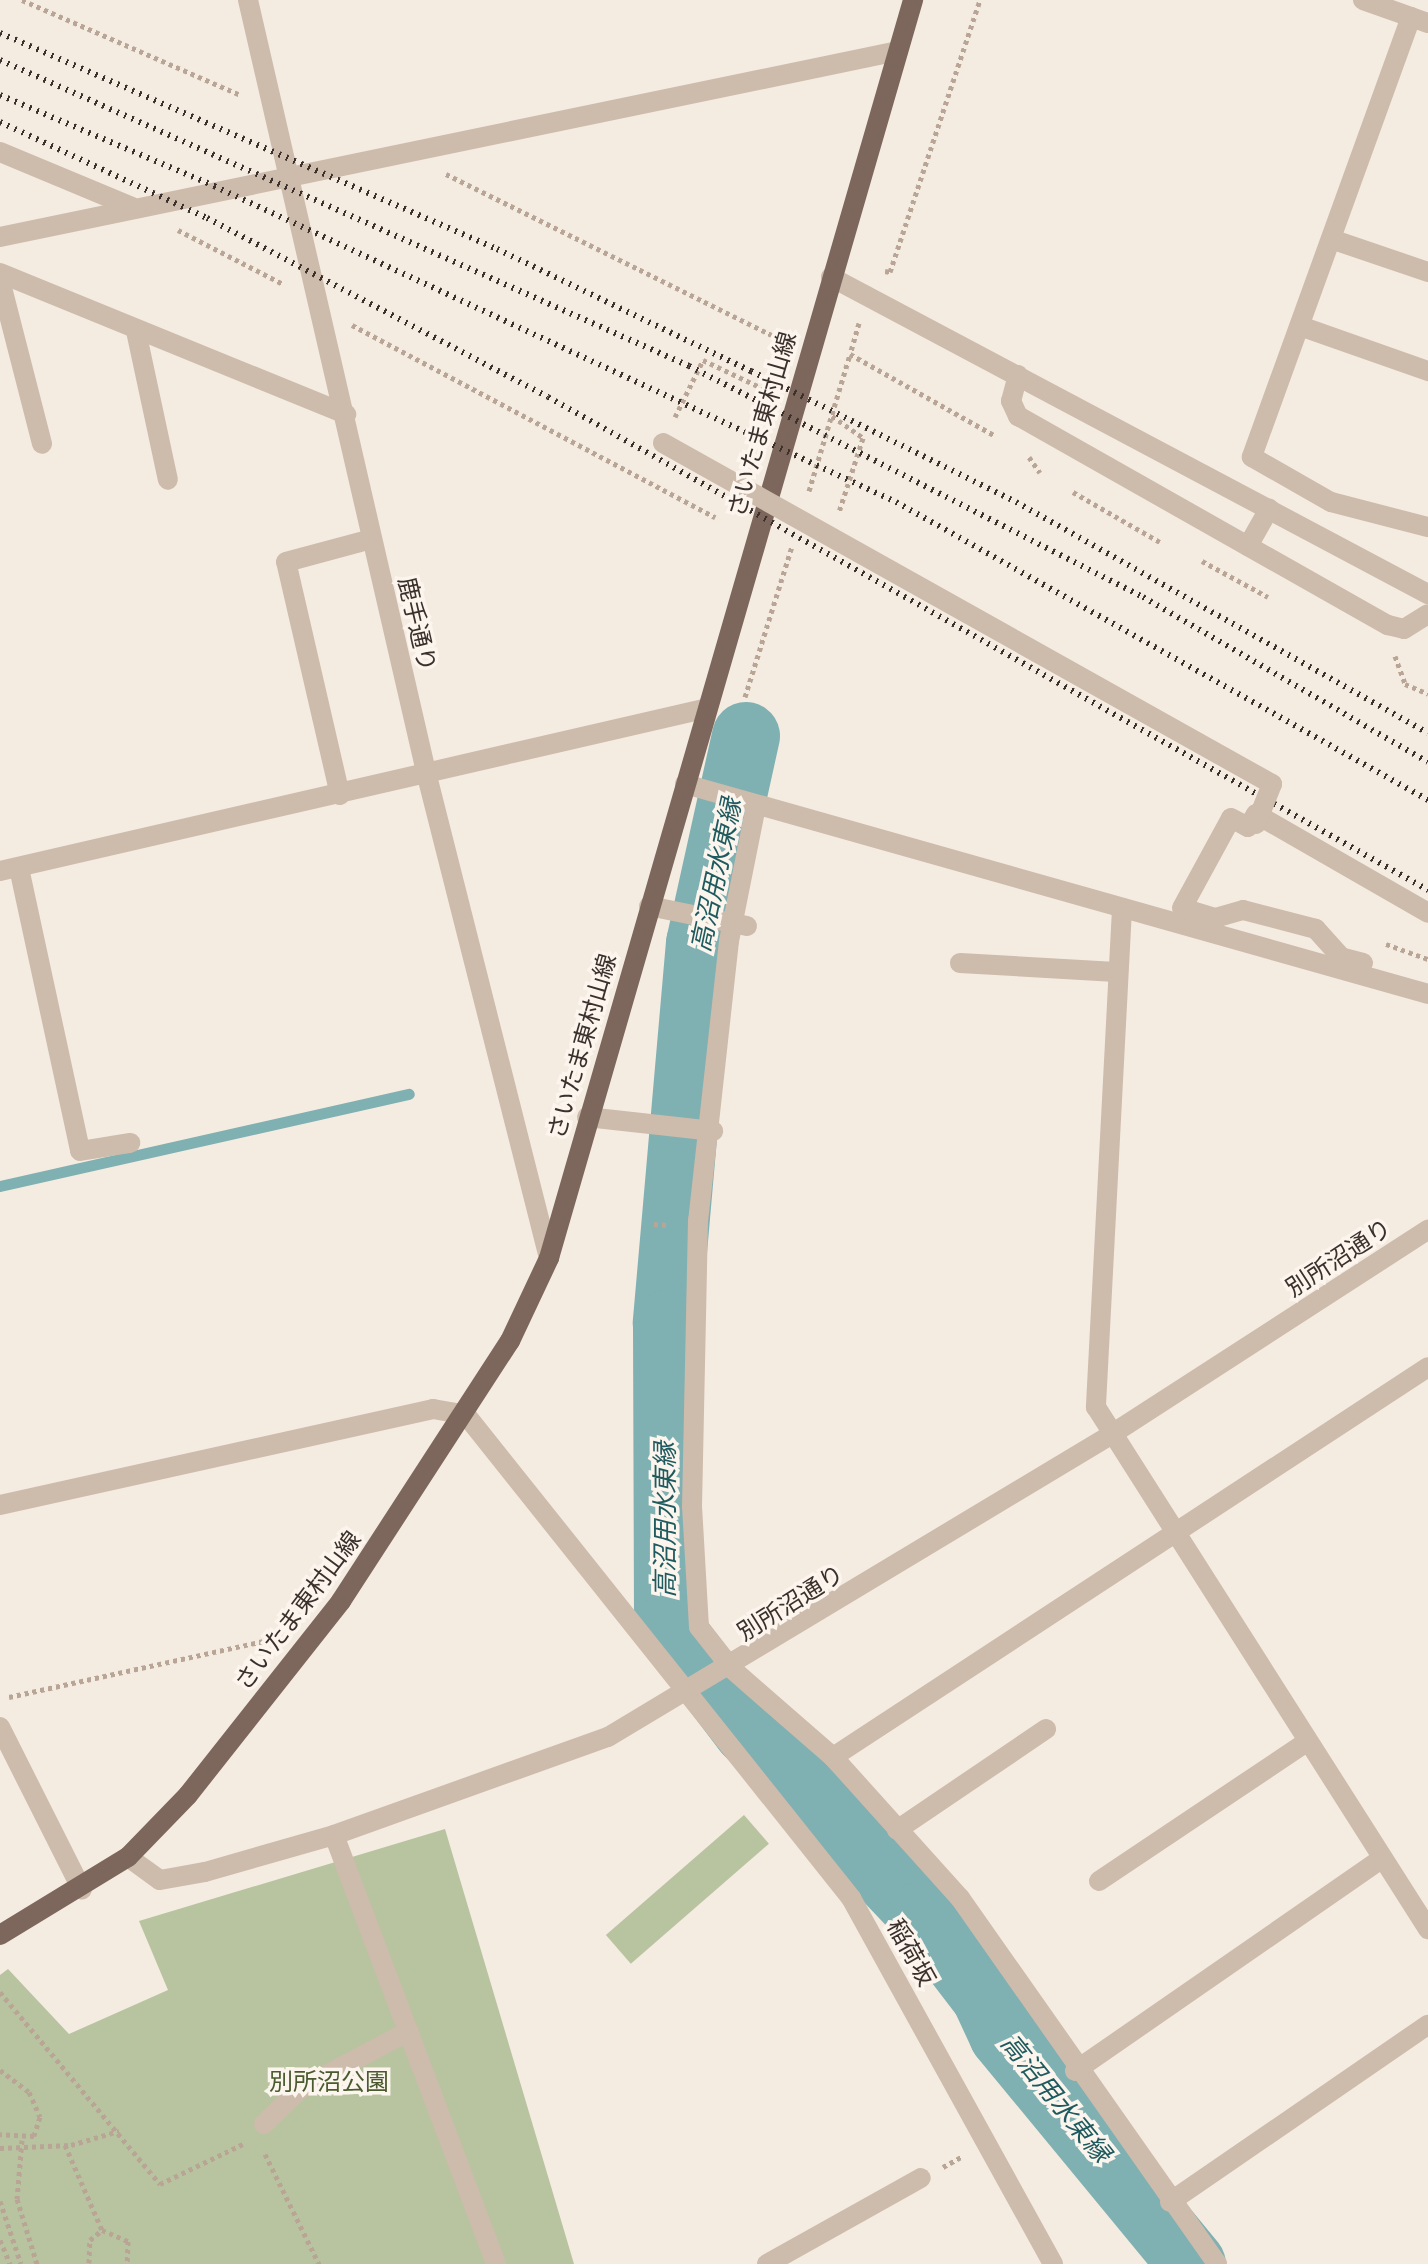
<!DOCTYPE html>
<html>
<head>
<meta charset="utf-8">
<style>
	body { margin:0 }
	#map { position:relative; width:1428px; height:2264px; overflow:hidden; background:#f4ebe1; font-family:"Open Sans","Noto Sans JP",sans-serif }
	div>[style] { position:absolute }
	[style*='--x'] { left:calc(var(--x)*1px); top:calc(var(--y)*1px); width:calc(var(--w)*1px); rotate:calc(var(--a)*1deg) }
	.green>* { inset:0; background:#b8c4a0; transform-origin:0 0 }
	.stream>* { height:11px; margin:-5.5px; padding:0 5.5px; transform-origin:5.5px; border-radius:5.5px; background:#7fb0b2 }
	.river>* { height:68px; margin:-34px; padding:0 34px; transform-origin:34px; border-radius:34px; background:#7fb0b2 }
	.path>* { height:5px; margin-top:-2.5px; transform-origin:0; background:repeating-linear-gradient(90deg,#b9a596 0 4px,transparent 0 8px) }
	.minor>* { height:20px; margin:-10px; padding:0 10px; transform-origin:10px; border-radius:10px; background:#cdbbac }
	.major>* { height:20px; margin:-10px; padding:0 10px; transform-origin:10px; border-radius:10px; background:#7d675c }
	.rail>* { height:6px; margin-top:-3px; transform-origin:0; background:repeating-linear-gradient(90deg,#3b302b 0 2px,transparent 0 8px) }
	.path-bridge>* { height:5px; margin-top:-2.5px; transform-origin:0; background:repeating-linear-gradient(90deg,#b9a596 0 4px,transparent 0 8px) }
	.minor-bridge>* { height:20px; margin:-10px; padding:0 10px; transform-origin:10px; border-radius:10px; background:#cdbbac }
	span { translate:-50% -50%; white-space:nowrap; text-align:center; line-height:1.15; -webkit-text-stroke:7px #fbf5ee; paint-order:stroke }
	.street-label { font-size:24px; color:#3b302b }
	.park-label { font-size:24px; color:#4a5a2e }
	.water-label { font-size:26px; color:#1f5a5e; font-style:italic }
</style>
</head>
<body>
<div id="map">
	<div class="green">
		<i style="left:744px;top:1815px;width:38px;height:183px;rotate:49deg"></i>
		<i style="clip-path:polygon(445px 1829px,574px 2264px,0 2264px,0 1975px,8px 1969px,69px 2034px,168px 1990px,139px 1921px)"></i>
	</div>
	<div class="stream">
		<i style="--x:0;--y:1186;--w:419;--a:-12.7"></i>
	</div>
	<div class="river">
		<i style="--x:746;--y:736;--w:212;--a:102.5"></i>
		<i style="--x:700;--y:943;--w:382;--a:95"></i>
		<i style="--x:667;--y:1324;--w:302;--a:89.8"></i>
		<i style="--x:668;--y:1626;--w:131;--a:52.8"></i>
		<i style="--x:747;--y:1730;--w:254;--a:46.4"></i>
		<i style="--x:922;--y:1914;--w:103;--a:52.5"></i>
		<i style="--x:985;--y:1996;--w:43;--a:65.2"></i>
		<i style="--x:1003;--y:2035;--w:297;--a:50.5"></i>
	</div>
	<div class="path">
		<i style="--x:22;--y:0;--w:239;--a:23.5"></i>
		<i style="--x:446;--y:174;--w:375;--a:26.3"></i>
		<i style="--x:178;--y:230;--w:118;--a:27.2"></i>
		<i style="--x:885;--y:271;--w:5;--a:11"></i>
		<i style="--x:890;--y:272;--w:287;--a:-71.7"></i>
		<i style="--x:859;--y:323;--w:32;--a:106"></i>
		<i style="--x:850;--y:354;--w:165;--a:29.4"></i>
		<i style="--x:352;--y:325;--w:411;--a:27.9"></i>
		<i style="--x:832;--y:416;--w:38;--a:35"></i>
		<i style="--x:863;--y:438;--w:78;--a:108"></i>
		<i style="--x:675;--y:417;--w:64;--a:-63.8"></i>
		<i style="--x:703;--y:360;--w:72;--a:25.5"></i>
		<i style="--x:1029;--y:457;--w:19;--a:55"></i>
		<i style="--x:809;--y:491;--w:143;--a:-73.3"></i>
		<i style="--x:1073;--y:492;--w:100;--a:29.9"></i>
		<i style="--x:1202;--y:561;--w:75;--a:28.6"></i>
		<i style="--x:1395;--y:656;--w:30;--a:70"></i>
		<i style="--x:1405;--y:684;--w:25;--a:23"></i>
		<i style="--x:745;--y:697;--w:158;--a:-72.7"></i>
		<i style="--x:1386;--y:944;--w:45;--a:19.7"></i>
		<i style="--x:654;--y:1224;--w:15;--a:4"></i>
		<i style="--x:9;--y:1697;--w:269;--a:-12.4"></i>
		<i style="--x:0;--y:1992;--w:250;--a:50.2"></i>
		<i style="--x:160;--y:2184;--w:92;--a:-25.7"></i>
		<i style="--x:0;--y:2070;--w:36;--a:37"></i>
		<i style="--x:29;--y:2092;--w:27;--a:66"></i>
		<i style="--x:40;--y:2117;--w:20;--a:108"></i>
		<i style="--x:34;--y:2136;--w:34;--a:-177"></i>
		<i style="--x:65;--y:2145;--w:93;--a:66.5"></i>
		<i style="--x:102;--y:2230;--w:28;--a:23"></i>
		<i style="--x:128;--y:2241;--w:23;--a:92"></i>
		<i style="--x:0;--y:2148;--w:71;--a:-2.4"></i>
		<i style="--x:71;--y:2145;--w:50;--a:-16.3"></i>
		<i style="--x:265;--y:2154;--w:123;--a:63.9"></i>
		<i style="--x:943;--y:2167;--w:23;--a:-29"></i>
		<i style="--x:0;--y:2201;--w:66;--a:71.6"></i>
		<i style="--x:0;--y:2240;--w:26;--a:67"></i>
		<i style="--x:89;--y:2263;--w:23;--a:-88"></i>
		<i style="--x:90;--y:2240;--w:16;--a:-40"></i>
	</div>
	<div class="minor">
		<i style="--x:248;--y:0;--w:796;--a:77.01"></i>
		<i style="--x:427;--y:776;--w:497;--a:75.8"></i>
		<i style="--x:1363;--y:0;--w:69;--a:19.5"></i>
		<i style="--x:1411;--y:17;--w:468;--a:109.9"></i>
		<i style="--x:1252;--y:457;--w:91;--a:29.7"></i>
		<i style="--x:1331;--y:502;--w:100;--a:14.5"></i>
		<i style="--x:0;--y:152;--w:143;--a:22.6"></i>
		<i style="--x:0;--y:237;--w:917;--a:-11.7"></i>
		<i style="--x:1331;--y:239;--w:102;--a:18.8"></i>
		<i style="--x:0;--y:273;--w:374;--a:22.2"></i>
		<i style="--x:831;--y:277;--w:676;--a:27.97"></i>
		<i style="--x:0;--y:280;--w:169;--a:75.6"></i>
		<i style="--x:1300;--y:326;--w:136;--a:19.4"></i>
		<i style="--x:136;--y:331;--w:152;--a:77.9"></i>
		<i style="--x:1018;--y:375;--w:27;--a:105"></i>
		<i style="--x:1011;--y:401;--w:17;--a:65"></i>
		<i style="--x:1018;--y:416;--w:425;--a:29.5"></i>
		<i style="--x:1388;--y:625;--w:16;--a:14"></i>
		<i style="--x:1404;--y:629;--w:28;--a:-32"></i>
		<i style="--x:1248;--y:546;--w:43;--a:-60.4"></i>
		<i style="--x:685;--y:784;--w:772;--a:15.78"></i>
		<i style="--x:340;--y:795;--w:239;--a:-103"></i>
		<i style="--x:286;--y:562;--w:89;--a:-15"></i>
		<i style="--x:756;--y:806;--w:138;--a:101.3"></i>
		<i style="--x:729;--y:941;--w:281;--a:96.3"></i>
		<i style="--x:698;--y:1220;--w:286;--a:91.2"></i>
		<i style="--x:692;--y:1506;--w:121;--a:86.7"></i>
		<i style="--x:699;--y:1627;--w:53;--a:51.8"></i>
		<i style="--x:732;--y:1669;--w:134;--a:41.1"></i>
		<i style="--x:833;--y:1757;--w:190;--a:48"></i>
		<i style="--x:960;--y:1898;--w:447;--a:54.9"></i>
		<i style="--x:19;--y:868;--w:289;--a:77.8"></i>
		<i style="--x:80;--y:1151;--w:51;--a:-9.1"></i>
		<i style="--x:0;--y:871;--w:722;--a:-12.96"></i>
		<i style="--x:649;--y:906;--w:100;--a:11.5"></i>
		<i style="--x:1122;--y:909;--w:499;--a:93"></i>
		<i style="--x:1096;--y:1407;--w:619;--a:57.54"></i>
		<i style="--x:960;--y:963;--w:156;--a:3.3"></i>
		<i style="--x:1363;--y:963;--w:23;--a:-165"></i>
		<i style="--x:1341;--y:957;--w:38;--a:-132"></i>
		<i style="--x:1316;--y:929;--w:75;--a:-165.4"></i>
		<i style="--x:1243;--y:910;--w:29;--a:164"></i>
		<i style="--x:1215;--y:918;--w:34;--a:-163"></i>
		<i style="--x:1182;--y:908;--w:102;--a:-61.4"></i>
		<i style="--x:1231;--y:818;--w:19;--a:28"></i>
		<i style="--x:1248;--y:827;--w:15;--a:-58"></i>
		<i style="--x:1256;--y:814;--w:198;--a:29.9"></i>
		<i style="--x:587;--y:1117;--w:127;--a:6.3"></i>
		<i style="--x:0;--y:1505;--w:444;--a:-12.5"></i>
		<i style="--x:433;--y:1409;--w:34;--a:10"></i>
		<i style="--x:466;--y:1415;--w:618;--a:51.44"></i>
		<i style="--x:851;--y:1898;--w:418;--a:61.1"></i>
		<i style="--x:0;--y:1727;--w:182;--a:63.3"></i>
		<i style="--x:833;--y:1757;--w:711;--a:-33.24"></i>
		<i style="--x:897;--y:1830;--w:180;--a:-34.1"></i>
		<i style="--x:334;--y:1835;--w:459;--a:69.3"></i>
		<i style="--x:128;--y:1857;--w:39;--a:36"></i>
		<i style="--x:160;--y:1880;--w:46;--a:-10.1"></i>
		<i style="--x:205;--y:1872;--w:134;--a:-16"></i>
		<i style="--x:334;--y:1835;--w:291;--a:-19.7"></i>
		<i style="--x:608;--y:1737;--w:584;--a:-31"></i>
		<i style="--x:1109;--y:1436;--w:380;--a:-32.9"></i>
		<i style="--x:1099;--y:1881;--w:248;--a:-33.8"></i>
		<i style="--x:1075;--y:2071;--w:372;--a:-34.7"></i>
		<i style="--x:264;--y:2124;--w:50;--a:-44.2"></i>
		<i style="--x:300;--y:2089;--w:123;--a:-28"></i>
		<i style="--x:1170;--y:2202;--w:313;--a:-34.5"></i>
		<i style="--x:767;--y:2264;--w:176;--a:-29.2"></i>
	</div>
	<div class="major">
		<i style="--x:0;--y:1935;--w:150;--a:-31.4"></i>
		<i style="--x:128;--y:1857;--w:86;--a:-45.9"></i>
		<i style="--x:188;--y:1795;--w:247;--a:-51.7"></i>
		<i style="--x:341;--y:1601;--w:310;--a:-57"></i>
		<i style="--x:510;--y:1341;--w:92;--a:-64.8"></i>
		<i style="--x:549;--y:1258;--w:1310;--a:-73.86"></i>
	</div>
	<div class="rail">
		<i style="--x:0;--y:33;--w:542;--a:23.49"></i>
		<i style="--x:497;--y:249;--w:282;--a:25.7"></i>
		<i style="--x:751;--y:371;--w:296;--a:26.3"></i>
		<i style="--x:1016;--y:502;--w:472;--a:29.3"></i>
		<i style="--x:0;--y:60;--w:754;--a:23.95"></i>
		<i style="--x:689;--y:366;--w:509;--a:26.97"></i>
		<i style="--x:1143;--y:597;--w:329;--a:30.1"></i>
		<i style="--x:0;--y:95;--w:233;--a:23"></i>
		<i style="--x:214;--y:186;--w:752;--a:24.86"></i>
		<i style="--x:896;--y:502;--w:610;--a:29.26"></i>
		<i style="--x:0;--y:122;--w:228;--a:24.9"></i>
		<i style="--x:207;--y:218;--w:385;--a:27.7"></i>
		<i style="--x:548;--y:397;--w:1009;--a:29.26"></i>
	</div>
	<div class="path-bridge">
		<i style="--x:22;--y:2140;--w:59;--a:94.8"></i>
		<i style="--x:17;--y:2199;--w:68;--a:72.9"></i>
	</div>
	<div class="minor-bridge">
		<i style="--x:663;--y:443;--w:698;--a:29.25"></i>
		<i style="--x:1272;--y:784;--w:43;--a:111.8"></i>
	</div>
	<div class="street-label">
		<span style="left:761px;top:424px;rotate:-74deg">さいたま東村山線</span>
		<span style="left:418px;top:624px;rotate:77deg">鹿手通り</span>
		<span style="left:581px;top:1046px;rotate:-74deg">さいたま東村山線</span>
		<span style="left:1338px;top:1257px;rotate:-33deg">別所沼通り</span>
		<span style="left:790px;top:1602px;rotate:-32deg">別所沼通り</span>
		<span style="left:297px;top:1610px;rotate:-53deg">さいたま東村山線</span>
		<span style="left:912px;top:1952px;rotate:61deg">稲荷坂</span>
	</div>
	<div class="park-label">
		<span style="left:329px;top:2081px">別所沼公園</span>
	</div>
	<div class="water-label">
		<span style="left:716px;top:875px;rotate:-78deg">高沼用水東縁</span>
		<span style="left:665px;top:1520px;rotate:-90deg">高沼用水東縁</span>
		<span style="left:1056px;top:2098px;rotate:51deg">高沼用水東縁</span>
	</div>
</div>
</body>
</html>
